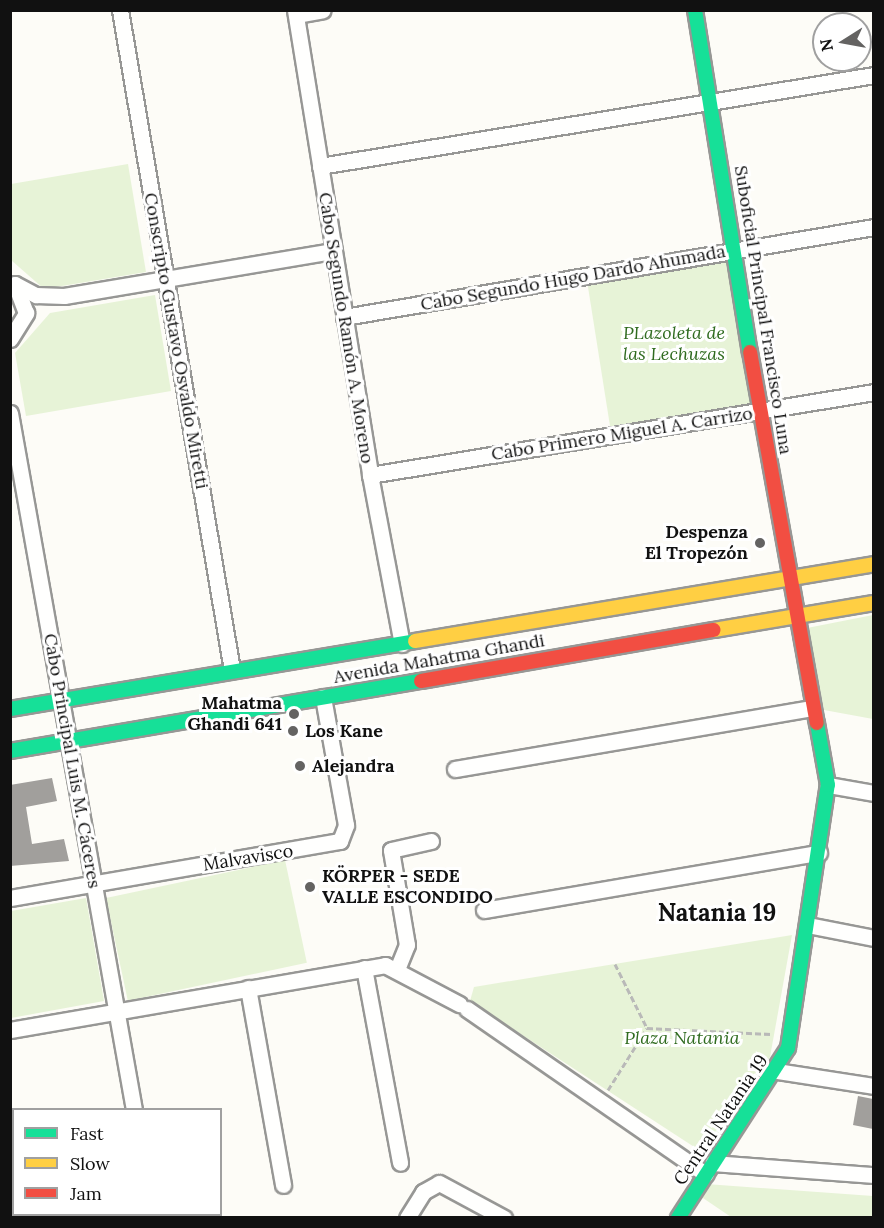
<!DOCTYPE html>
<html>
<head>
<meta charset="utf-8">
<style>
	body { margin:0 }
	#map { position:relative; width:884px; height:1228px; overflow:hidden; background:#fdfcf7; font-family:Lora,serif }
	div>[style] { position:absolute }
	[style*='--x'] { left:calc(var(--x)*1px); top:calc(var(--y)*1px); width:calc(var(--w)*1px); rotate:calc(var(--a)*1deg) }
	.green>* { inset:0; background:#e7f3d7; transform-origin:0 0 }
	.building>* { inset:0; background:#a19f9c }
	.path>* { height:3px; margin-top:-1.5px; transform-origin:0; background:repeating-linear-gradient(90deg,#b9b9b8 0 6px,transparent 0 9px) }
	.roads { filter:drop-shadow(2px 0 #979795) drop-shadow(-2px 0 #979795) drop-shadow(0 2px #979795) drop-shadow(0 -2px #979795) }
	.street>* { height:15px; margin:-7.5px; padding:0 7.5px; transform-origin:7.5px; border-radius:7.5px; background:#fffffe }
	.fast>* { height:14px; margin:-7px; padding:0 7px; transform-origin:7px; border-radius:7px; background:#16e098 }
	.slow>* { height:14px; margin:-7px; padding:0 7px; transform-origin:7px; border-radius:7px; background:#ffcf43 }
	.jam>* { height:14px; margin:-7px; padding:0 7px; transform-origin:7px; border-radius:7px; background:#f24e42 }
	.dots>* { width:16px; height:16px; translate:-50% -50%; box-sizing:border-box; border:3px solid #fff; border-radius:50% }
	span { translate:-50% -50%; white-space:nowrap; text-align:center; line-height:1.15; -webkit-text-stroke:6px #fff; paint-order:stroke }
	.street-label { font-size:18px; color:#111 }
	.park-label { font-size:18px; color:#2f6b1f; font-style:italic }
	.poi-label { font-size:18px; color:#111; font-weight:700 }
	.right { translate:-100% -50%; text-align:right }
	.left { translate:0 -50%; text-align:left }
	.district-label { font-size:24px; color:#111; font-weight:700 }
	.frame { position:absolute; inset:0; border:12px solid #111; pointer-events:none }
	.legend { position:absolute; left:12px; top:1108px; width:210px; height:108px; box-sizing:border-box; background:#fff; border:2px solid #a0a0a0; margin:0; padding:8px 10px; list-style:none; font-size:18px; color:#111 }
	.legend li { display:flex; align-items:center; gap:12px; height:30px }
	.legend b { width:30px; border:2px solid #a0a0a0 }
	.north { position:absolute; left:812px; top:12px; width:60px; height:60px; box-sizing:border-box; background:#fff; border:2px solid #a0a0a0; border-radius:50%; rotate:259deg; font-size:16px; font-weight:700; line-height:24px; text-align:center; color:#111 }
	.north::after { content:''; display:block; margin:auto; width:21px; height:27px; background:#646362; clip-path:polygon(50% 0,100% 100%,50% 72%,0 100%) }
</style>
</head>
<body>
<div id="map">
	<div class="green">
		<i style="clip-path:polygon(128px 164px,146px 272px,44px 289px,11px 260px,11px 184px)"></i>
		<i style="left:735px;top:250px;width:164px;height:151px;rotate:81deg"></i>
		<i style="clip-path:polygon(155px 295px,171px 391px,26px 416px,15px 353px,50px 313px)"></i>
		<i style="clip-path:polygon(873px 615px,873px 719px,824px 710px,807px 628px)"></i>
		<i style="left:285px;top:860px;width:105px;height:183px;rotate:78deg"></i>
		<i style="clip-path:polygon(86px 898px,104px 1001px,11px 1018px,11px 911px)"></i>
		<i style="clip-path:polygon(792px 935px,770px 1057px,705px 1154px,470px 1001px,474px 987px)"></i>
		<i style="clip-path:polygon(706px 1184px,873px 1196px,873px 1217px,731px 1217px,700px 1196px)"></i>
	</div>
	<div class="building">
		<i style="clip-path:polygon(52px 778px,57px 801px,26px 807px,32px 844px,64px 839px,69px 861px,10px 866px,10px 785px)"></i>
		<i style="clip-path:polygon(858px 1096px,873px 1099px,873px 1129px,853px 1125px)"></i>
	</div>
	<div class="path">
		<i style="--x:615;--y:964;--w:72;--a:63.4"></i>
		<i style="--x:647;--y:1028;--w:124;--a:2.8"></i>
		<i style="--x:608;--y:1090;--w:73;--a:-57.8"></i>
	</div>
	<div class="roads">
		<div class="street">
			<i style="--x:120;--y:10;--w:669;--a:80.37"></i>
			<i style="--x:295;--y:10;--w:471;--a:80.8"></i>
			<i style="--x:370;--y:475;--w:172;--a:79.3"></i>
			<i style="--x:296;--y:15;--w:27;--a:-10"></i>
			<i style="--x:320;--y:166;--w:561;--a:-9.33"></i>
			<i style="--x:15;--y:284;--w:24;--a:28"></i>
			<i style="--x:36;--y:295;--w:28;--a:2"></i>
			<i style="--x:64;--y:296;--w:273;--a:-9.5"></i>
			<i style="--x:344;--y:317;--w:538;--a:-9.64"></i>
			<i style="--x:10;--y:339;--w:31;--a:-58"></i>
			<i style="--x:26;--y:313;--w:31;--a:-111"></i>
			<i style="--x:10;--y:413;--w:708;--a:79.91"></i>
			<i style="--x:370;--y:475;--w:511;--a:-9.35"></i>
			<i style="--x:455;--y:769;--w:362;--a:-9.7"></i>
			<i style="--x:828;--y:785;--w:47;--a:9.9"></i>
			<i style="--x:10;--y:898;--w:335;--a:-9.8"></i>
			<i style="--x:340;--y:841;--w:17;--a:-69"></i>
			<i style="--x:346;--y:825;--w:130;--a:-100.2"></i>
			<i style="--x:484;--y:910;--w:340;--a:-9.7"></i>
			<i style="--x:808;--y:925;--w:67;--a:11.1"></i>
			<i style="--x:398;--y:967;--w:24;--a:-68"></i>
			<i style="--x:407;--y:945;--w:96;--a:-99.6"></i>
			<i style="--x:391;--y:850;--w:41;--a:-12.7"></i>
			<i style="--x:364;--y:968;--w:198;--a:79.5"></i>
			<i style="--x:248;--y:988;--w:200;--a:79.9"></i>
			<i style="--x:467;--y:1009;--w:290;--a:34.7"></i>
			<i style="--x:10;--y:1030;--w:381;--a:-9.8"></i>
			<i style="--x:385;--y:965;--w:84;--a:27.8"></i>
			<i style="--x:777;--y:1071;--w:98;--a:8.8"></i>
			<i style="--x:10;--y:1155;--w:17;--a:77"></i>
			<i style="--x:713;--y:1163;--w:161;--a:4.3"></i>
			<i style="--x:21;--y:1214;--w:4;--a:76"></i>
			<i style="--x:407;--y:1218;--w:31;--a:-58"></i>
			<i style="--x:423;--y:1192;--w:18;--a:-29"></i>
			<i style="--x:439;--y:1183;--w:74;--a:28.3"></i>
		</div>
		<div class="fast">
			<i style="--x:695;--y:10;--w:346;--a:80.9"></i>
			<i style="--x:10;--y:709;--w:411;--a:-9.5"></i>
			<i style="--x:10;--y:751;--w:417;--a:-9.7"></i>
			<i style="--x:678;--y:1218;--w:202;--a:-57.1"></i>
			<i style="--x:788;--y:1048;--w:266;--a:-81.4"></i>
			<i style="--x:828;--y:785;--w:63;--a:-100.1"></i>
		</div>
		<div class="slow">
			<i style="--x:714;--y:630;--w:162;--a:-9.6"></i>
			<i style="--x:415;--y:641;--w:465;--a:-9.5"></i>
		</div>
		<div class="jam">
			<i style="--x:750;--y:352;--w:377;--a:79.8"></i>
			<i style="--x:421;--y:681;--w:297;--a:-9.9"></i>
		</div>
	</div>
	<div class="dots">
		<i style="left:760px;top:543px;background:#646362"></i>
		<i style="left:294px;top:714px;background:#646362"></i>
		<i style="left:293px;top:731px;background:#646362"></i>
		<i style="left:300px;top:766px;background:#646362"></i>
		<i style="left:310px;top:887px;background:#646362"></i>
	</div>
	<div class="street-label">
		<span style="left:573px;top:278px;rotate:-10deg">Cabo Segundo Hugo Dardo Ahumada</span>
		<span style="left:763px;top:310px;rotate:81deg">Suboficial Principal Francisco Luna</span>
		<span style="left:346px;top:328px;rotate:81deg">Cabo Segundo Ramón A. Moreno</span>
		<span style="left:176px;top:341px;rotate:80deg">Conscripto Gustavo Osvaldo Miretti</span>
		<span style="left:622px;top:434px;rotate:-9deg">Cabo Primero Miguel A. Carrizo</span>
		<span style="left:439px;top:659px;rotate:-10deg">Avenida Mahatma Ghandi</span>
		<span style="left:72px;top:761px;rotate:80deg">Cabo Principal Luis M. Cáceres</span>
		<span style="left:248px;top:858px;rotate:-9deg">Malvavisco</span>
		<span style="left:721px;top:1120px;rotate:-56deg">Central Natania 19</span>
	</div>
	<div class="park-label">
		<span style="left:674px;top:344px">PLazoleta de<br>las Lechuzas</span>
		<span style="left:682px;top:1038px">Plaza Natania</span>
	</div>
	<div class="poi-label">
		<span class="right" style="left:748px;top:543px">Despenza<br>El Tropezón</span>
		<span class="right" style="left:282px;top:714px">Mahatma<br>Ghandi 641</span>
		<span class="left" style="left:305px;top:731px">Los Kane</span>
		<span class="left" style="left:312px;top:766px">Alejandra</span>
		<span class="left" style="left:322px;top:887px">KÖRPER - SEDE<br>VALLE ESCONDIDO</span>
	</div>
	<div class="district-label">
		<span style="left:717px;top:913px">Natania 19</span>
	</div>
	<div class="frame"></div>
	<ul class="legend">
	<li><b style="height:8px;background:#16e098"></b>Fast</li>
	<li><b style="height:8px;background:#ffcf43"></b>Slow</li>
	<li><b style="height:8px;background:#f24e42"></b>Jam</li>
	</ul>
	<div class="north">N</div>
</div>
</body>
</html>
